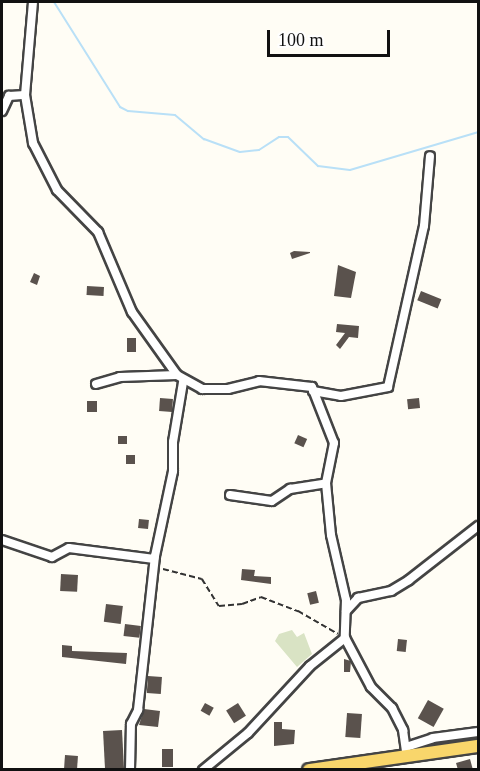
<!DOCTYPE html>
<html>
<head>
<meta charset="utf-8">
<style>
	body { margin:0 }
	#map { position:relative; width:480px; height:771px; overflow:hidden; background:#fffdf5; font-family:"Times New Roman",serif }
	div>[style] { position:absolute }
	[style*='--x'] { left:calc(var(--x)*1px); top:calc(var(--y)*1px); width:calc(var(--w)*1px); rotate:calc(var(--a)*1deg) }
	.cemetery>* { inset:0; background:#d9e3c4 }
	.stream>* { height:2px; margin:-1px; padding:0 1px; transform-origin:1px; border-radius:1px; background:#b9e0f7 }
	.building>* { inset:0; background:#5a524d; transform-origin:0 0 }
	.path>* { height:1.5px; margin-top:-0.75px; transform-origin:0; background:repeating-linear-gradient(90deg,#333 0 6px,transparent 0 9px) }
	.roads { filter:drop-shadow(2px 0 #444) drop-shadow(-2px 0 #444) drop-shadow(0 2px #444) drop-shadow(0 -2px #444) }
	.street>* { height:8px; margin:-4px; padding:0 4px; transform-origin:4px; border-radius:4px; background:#fff }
	.primary>* { height:12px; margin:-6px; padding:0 6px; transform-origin:6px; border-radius:6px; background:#f9d66b }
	span { translate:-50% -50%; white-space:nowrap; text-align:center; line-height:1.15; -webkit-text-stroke:6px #fff; paint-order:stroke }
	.frame { position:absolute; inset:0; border:3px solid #111; pointer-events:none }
	.scale { position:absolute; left:267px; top:30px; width:123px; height:27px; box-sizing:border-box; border:3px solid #111; border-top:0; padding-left:8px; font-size:18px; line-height:21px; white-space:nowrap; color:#111; -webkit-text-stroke:4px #fff; paint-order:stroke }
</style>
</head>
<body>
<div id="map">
	<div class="cemetery">
		<i style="clip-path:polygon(292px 630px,297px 637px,304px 633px,312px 654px,297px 667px,275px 641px,279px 634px)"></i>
	</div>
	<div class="stream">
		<i style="--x:54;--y:2;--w:124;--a:57.8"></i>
		<i style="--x:120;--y:107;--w:9;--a:27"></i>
		<i style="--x:128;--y:111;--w:47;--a:4.9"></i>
		<i style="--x:175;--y:115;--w:38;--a:40"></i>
		<i style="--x:204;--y:139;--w:38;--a:20"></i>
		<i style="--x:240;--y:152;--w:19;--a:-6"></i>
		<i style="--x:259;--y:150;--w:24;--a:-33"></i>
		<i style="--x:279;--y:137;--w:9;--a:0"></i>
		<i style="--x:288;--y:137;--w:42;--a:44"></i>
		<i style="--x:318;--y:166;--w:32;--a:7"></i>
		<i style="--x:350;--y:170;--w:134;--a:-16.5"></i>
	</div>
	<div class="building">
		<i style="clip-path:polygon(294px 251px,310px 252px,310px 253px,292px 259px,290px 253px)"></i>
		<i style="clip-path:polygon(338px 265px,356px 272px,351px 298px,334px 296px)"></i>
		<i style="clip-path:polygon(34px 273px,40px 276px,37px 285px,30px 282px)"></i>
		<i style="left:87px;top:286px;width:17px;height:9px;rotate:3deg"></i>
		<i style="left:421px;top:291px;width:22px;height:10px;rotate:22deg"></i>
		<i style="clip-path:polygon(337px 324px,359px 326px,358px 338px,349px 337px,340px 349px,336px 345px,345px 333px,336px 332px)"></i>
		<i style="left:127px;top:338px;width:9px;height:14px"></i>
		<i style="left:160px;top:398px;width:13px;height:13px;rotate:4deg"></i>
		<i style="left:419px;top:398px;width:10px;height:12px;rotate:84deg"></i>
		<i style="left:87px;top:401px;width:10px;height:11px"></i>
		<i style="left:298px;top:435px;width:10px;height:9px;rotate:24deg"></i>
		<i style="left:118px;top:436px;width:9px;height:8px"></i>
		<i style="left:126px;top:455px;width:9px;height:9px"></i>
		<i style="left:139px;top:519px;width:10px;height:9px;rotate:6deg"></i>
		<i style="clip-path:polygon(242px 569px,255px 570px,254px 576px,271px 577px,271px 584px,241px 580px)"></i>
		<i style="left:61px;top:574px;width:17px;height:17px;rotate:3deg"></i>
		<i style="left:316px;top:591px;width:12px;height:9px;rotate:76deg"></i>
		<i style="left:106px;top:604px;width:17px;height:18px;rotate:7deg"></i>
		<i style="left:125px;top:624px;width:16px;height:12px;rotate:7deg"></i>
		<i style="left:398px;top:639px;width:9px;height:12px;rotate:6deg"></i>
		<i style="clip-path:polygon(62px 645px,72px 646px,72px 651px,127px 653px,126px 664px,62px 657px)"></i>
		<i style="clip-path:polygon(344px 659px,351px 661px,350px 672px,344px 672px)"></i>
		<i style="left:148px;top:676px;width:14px;height:17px;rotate:4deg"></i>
		<i style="left:428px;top:700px;width:18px;height:21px;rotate:29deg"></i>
		<i style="left:205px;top:703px;width:10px;height:9px;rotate:29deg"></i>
		<i style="left:238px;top:703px;width:15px;height:14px;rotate:58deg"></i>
		<i style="clip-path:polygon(144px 709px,160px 711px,158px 727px,139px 725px)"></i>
		<i style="left:347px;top:713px;width:15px;height:24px;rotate:4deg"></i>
		<i style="clip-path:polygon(274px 722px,282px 722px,282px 729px,295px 730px,294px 744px,274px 746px)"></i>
		<i style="left:122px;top:730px;width:40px;height:19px;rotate:87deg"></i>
		<i style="left:162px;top:749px;width:11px;height:18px"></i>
		<i style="left:65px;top:755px;width:13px;height:15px;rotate:4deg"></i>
		<i style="clip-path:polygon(470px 759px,473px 770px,458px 770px,456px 763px)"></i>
	</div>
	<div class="path">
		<i style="--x:163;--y:569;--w:40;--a:14.4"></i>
		<i style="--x:202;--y:579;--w:32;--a:58"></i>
		<i style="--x:219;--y:606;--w:23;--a:-5"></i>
		<i style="--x:242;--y:604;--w:20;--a:-20"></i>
		<i style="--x:261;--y:597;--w:40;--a:21"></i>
		<i style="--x:298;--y:611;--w:46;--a:29.9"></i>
	</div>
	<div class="roads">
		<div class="street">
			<i style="--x:33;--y:2;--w:93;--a:94.9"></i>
			<i style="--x:25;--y:95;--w:49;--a:80.5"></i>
			<i style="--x:33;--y:143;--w:53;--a:62.9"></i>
			<i style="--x:57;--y:190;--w:59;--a:45.7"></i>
			<i style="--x:98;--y:232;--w:87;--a:67"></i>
			<i style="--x:132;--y:312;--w:77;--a:54.5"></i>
			<i style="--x:177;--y:375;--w:29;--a:29"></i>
			<i style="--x:202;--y:389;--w:26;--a:0"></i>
			<i style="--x:228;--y:389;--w:32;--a:-14"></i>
			<i style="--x:259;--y:381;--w:53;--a:6.5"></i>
			<i style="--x:312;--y:387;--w:60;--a:68.6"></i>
			<i style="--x:334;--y:443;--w:41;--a:101.3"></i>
			<i style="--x:326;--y:483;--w:52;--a:84.5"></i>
			<i style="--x:331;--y:535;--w:67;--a:77"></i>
			<i style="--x:346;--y:600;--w:38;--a:92"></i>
			<i style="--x:345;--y:638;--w:55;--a:62"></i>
			<i style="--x:371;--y:687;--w:30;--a:45"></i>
			<i style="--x:392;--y:708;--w:25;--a:63"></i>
			<i style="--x:403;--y:730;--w:27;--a:82"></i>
			<i style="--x:2;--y:111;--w:17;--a:-65"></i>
			<i style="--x:9;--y:96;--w:16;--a:-4"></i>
			<i style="--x:96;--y:384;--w:25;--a:-16"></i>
			<i style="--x:120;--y:377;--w:57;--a:-2"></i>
			<i style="--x:313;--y:391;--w:28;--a:10"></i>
			<i style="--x:341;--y:396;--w:48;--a:-10.8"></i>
			<i style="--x:388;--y:387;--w:165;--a:-77.4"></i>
			<i style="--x:424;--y:226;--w:70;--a:-85.1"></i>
			<i style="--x:230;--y:495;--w:42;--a:8.1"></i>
			<i style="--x:272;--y:501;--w:22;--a:-34"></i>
			<i style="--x:290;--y:489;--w:36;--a:-9"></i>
			<i style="--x:2;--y:540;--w:53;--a:18.8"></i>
			<i style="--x:52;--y:557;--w:19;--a:-28"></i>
			<i style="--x:69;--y:548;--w:86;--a:7.4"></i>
			<i style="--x:346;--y:611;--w:18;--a:-47"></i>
			<i style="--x:358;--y:598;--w:34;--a:-12"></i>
			<i style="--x:391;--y:591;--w:21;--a:-31"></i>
			<i style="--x:409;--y:580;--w:88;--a:-38"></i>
			<i style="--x:406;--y:747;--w:28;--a:-18"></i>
			<i style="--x:433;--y:738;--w:45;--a:-7.6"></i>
			<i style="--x:130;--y:770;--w:46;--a:-88.8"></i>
			<i style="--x:131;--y:724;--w:16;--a:-63"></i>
			<i style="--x:138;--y:710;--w:155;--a:-83.7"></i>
			<i style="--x:155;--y:556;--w:87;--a:-78"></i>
			<i style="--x:173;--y:471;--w:29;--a:-90"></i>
			<i style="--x:173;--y:442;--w:61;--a:-80.5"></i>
			<i style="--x:203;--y:770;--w:58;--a:-39.4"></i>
			<i style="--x:248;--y:733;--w:91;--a:-47.2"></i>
			<i style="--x:310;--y:666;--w:45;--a:-38.7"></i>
		</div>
		<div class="primary">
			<i style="--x:309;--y:770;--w:171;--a:-8.1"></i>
		</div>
	</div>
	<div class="frame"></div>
	<div class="scale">100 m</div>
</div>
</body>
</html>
